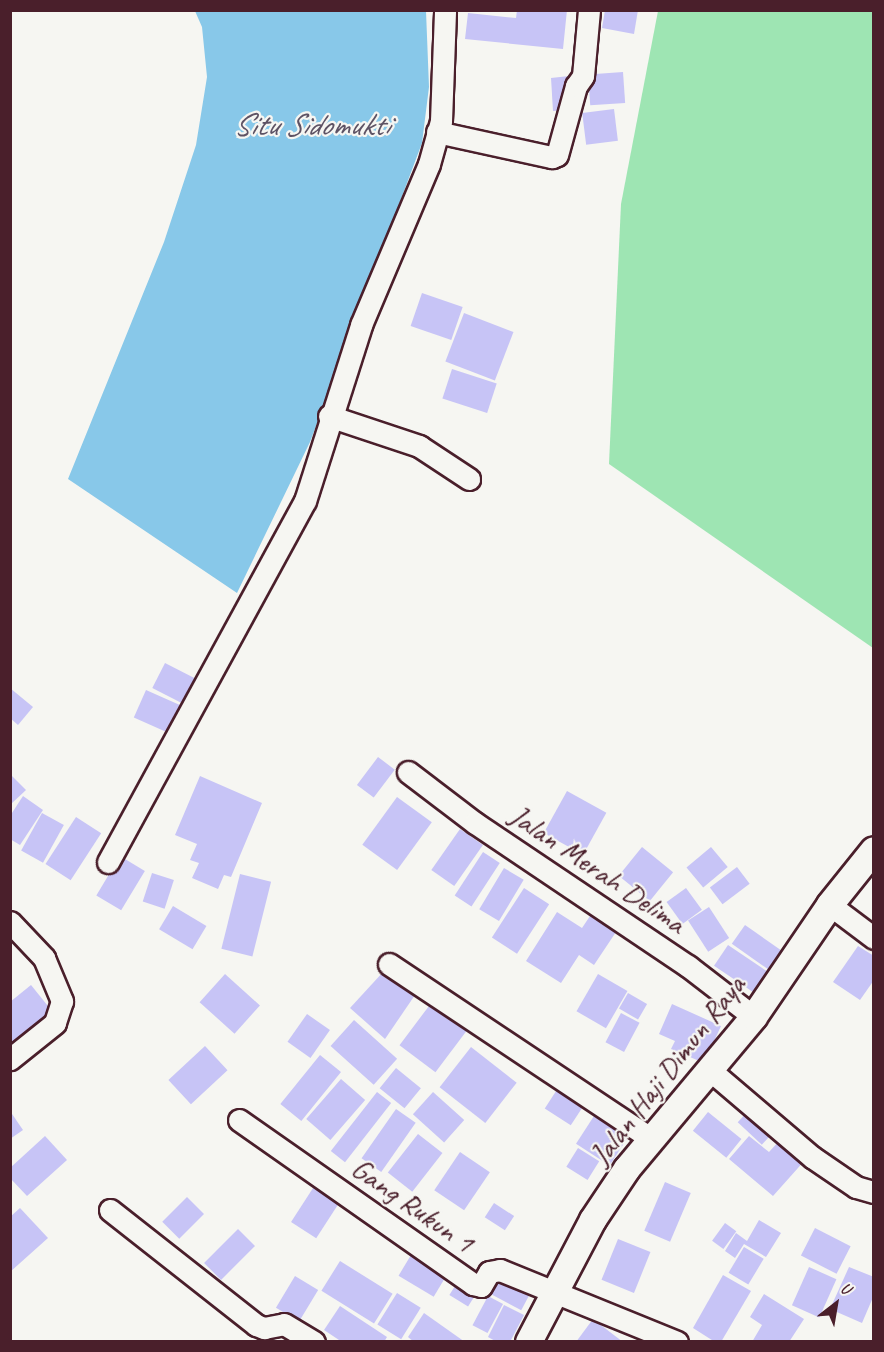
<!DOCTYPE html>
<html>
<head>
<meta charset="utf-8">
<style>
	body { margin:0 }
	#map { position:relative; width:884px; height:1352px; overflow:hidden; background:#f6f6f2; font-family:Caveat,sans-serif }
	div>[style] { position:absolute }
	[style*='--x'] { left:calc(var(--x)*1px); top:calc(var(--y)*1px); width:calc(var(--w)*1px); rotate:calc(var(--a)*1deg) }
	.green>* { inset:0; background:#9ee5b3 }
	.water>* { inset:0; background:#88c8e9 }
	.building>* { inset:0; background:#c7c4f6; transform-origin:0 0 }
	.roads { filter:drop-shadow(2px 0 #4a1f2b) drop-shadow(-2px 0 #4a1f2b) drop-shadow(0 2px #4a1f2b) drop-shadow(0 -2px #4a1f2b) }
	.minor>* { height:21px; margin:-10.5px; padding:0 10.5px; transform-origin:10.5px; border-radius:10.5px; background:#f6f6f2 }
	.tertiary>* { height:26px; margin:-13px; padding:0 13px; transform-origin:13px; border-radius:13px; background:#f6f6f2 }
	span { translate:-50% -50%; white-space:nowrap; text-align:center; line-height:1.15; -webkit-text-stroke:4.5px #f6f6f2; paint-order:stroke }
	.street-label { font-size:30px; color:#4a1f2b }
	.water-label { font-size:32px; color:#5d5264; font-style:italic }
	.frame { position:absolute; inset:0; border:12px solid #4a1f2b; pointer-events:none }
	.north { position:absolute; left:806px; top:1274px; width:60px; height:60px; -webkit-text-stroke:4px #f6f6f2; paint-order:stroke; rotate:31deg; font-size:16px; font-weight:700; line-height:24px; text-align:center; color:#4a1f2b }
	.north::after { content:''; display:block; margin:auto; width:21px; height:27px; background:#4a1f2b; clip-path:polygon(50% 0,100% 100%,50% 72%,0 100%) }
</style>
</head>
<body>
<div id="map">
	<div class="green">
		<i style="clip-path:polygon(658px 11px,873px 11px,873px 648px,609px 464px,621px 204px)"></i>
	</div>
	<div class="water">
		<i style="clip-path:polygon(195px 11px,426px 11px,429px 87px,422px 143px,310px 442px,237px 593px,68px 479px,164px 242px,196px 145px,207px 77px,202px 27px)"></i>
	</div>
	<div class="building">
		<i style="clip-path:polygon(517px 10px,567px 10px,563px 49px,465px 39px,468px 13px,516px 18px)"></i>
		<i style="clip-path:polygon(605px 10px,638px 10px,634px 34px,602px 28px)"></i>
		<i style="left:623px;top:72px;width:31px;height:35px;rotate:86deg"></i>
		<i style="clip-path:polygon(569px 76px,567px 110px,553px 111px,551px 78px)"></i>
		<i style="left:614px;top:109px;width:32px;height:32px;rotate:83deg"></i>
		<i style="left:422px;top:293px;width:43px;height:35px;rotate:19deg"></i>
		<i style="left:464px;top:313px;width:53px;height:52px;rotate:21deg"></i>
		<i style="left:452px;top:369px;width:47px;height:31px;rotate:18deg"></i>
		<i style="left:165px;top:663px;width:34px;height:28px;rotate:27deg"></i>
		<i style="clip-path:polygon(10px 688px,33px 707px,18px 725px,10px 718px)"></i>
		<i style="left:146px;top:690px;width:37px;height:30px;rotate:24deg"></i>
		<i style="left:378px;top:757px;width:21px;height:35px;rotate:37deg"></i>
		<i style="clip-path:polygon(10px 774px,26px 790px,10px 805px)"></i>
		<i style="clip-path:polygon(200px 776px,262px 803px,231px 877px,224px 875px,218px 889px,192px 878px,199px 863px,190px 860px,197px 844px,175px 835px)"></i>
		<i style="left:567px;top:791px;width:45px;height:48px;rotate:29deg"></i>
		<i style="clip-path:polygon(23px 796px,43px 810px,20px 845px,10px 839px,10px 816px)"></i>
		<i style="left:397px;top:797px;width:43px;height:59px;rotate:36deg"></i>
		<i style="left:42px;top:813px;width:25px;height:43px;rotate:29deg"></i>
		<i style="left:76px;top:817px;width:30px;height:56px;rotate:33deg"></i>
		<i style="left:460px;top:829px;width:28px;height:50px;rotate:35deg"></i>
		<i style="left:642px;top:847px;width:40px;height:37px;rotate:39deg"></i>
		<i style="left:711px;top:847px;width:26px;height:32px;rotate:50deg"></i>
		<i style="left:483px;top:852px;width:20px;height:52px;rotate:33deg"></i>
		<i style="left:120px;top:856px;width:29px;height:46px;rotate:31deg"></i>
		<i style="left:737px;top:867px;width:21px;height:34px;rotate:53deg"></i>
		<i style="left:504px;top:868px;width:23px;height:48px;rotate:31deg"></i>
		<i style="left:152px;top:873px;width:23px;height:30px;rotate:18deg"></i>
		<i style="left:240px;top:874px;width:32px;height:77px;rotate:14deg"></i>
		<i style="left:524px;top:888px;width:30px;height:59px;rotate:33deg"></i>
		<i style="left:686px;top:888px;width:27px;height:24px;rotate:54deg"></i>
		<i style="left:173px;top:906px;width:39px;height:27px;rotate:31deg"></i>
		<i style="left:709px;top:907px;width:37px;height:25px;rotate:57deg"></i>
		<i style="clip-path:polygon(557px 912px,582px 928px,592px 913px,618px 929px,594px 965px,579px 955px,561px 983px,526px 961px)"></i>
		<i style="left:745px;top:925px;width:44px;height:23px;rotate:35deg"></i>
		<i style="left:728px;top:945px;width:47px;height:25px;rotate:34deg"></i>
		<i style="clip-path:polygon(858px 946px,874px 956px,874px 980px,860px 1000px,833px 982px)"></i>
		<i style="clip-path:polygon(384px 971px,415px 995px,385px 1039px,350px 1008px)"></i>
		<i style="left:225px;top:974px;width:47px;height:38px;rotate:42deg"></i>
		<i style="left:598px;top:974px;width:34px;height:43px;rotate:30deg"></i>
		<i style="clip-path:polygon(31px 985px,56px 1016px,10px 1053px,10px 1002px)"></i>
		<i style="left:628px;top:993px;width:22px;height:18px;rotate:30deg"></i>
		<i style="left:432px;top:1002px;width:45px;height:54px;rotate:37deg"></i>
		<i style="clip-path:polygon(672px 1004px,721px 1026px,704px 1063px,671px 1049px,675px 1041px,659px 1034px)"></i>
		<i style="left:621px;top:1013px;width:21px;height:33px;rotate:28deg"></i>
		<i style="left:307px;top:1014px;width:28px;height:34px;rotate:35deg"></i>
		<i style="left:354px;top:1020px;width:58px;height:35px;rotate:42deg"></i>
		<i style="left:205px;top:1046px;width:33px;height:50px;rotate:47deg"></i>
		<i style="left:471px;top:1047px;width:58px;height:51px;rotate:38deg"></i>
		<i style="left:320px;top:1055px;width:27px;height:63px;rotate:39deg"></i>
		<i style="left:396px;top:1068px;width:32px;height:26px;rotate:39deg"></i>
		<i style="left:341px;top:1079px;width:32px;height:53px;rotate:41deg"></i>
		<i style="left:560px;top:1085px;width:31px;height:28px;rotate:33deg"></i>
		<i style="left:377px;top:1092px;width:18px;height:75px;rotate:38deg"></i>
		<i style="left:433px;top:1092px;width:42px;height:30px;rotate:42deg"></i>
		<i style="left:396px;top:1109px;width:24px;height:60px;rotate:35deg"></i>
		<i style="left:750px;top:1109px;width:33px;height:18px;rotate:43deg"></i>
		<i style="clip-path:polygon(10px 1111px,23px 1130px,10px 1139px)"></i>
		<i style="left:708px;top:1112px;width:43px;height:24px;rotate:39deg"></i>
		<i style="left:594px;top:1116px;width:40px;height:33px;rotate:33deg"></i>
		<i style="left:418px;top:1134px;width:31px;height:49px;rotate:38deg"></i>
		<i style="clip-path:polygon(45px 1136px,67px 1160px,27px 1196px,10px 1178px,10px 1168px)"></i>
		<i style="clip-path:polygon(749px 1136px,769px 1152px,781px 1139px,806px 1159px,773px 1196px,729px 1159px)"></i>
		<i style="left:578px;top:1148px;width:25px;height:22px;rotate:32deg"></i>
		<i style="left:460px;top:1152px;width:36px;height:46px;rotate:34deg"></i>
		<i style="left:665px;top:1182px;width:28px;height:53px;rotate:23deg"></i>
		<i style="left:315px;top:1185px;width:30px;height:44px;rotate:33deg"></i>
		<i style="left:187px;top:1197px;width:24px;height:35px;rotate:45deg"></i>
		<i style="left:494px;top:1203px;width:24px;height:17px;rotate:33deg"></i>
		<i style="clip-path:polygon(20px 1208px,48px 1238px,10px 1272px,10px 1217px)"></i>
		<i style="clip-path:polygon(759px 1220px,781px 1233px,766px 1257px,744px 1244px,735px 1258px,725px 1251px,736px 1233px,747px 1241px)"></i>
		<i style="left:725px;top:1223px;width:14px;height:22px;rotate:36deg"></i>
		<i style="left:815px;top:1228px;width:40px;height:31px;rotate:27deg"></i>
		<i style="left:238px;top:1229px;width:24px;height:48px;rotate:45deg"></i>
		<i style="left:618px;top:1239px;width:35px;height:44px;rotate:22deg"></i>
		<i style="left:744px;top:1247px;width:23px;height:30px;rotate:31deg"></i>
		<i style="left:414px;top:1250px;width:41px;height:30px;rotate:31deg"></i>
		<i style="left:340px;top:1261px;width:62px;height:35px;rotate:32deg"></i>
		<i style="left:809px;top:1267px;width:30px;height:42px;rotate:24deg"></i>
		<i style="clip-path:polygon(849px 1267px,874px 1277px,874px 1295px,862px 1323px,830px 1309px)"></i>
		<i style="left:502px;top:1274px;width:34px;height:23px;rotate:28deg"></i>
		<i style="clip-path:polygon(723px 1275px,751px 1291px,721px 1342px,715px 1342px,693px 1328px)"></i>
		<i style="left:295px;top:1276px;width:27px;height:37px;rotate:31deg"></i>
		<i style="left:460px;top:1278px;width:22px;height:20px;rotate:32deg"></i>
		<i style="left:397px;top:1293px;width:28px;height:37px;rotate:32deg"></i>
		<i style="clip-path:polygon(764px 1294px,804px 1319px,789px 1342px,752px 1342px,762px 1325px,750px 1317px)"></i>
		<i style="left:488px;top:1296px;width:17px;height:33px;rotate:28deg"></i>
		<i style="clip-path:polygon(504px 1305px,524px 1315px,510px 1342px,497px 1342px,488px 1337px)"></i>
		<i style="clip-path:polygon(340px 1306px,387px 1337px,384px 1342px,342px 1342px,324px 1330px)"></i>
		<i style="clip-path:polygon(424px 1313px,465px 1342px,414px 1342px,408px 1337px)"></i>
		<i style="clip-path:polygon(593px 1319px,623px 1342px,576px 1342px)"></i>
	</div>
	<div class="roads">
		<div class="minor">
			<i style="--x:437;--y:132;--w:118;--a:12.3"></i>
			<i style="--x:552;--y:157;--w:5;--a:-22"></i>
			<i style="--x:557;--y:155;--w:72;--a:-74.6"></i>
			<i style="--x:576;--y:86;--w:12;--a:-55"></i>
			<i style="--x:583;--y:76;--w:66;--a:-84.8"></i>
			<i style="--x:329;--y:416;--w:95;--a:18.4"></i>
			<i style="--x:419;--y:446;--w:60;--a:33.4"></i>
			<i style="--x:408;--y:772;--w:84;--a:37.3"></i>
			<i style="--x:475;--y:823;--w:257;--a:33.9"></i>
			<i style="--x:688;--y:966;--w:83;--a:37.7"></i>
			<i style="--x:108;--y:862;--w:411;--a:-61.4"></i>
			<i style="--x:305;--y:501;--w:185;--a:-72.3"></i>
			<i style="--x:361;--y:325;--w:175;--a:-67.1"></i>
			<i style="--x:429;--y:164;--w:45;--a:-74.4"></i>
			<i style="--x:441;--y:121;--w:111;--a:-87.9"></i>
			<i style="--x:830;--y:905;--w:55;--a:36.9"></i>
			<i style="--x:10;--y:922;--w:50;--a:46.6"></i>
			<i style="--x:44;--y:958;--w:47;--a:67.3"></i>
			<i style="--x:62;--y:1001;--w:23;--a:108"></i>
			<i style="--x:55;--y:1023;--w:58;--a:141.3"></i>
			<i style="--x:389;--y:964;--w:315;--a:33.7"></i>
			<i style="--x:711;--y:1071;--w:133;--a:40.4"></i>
			<i style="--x:812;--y:1157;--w:53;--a:34.3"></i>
			<i style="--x:856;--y:1187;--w:19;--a:16"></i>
			<i style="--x:239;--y:1120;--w:286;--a:35"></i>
			<i style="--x:473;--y:1284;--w:8;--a:14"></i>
			<i style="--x:481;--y:1286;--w:16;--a:-60"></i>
			<i style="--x:489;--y:1272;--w:11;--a:-10"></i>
			<i style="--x:500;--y:1270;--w:191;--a:22.1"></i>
			<i style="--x:110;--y:1210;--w:186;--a:38.2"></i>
			<i style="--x:256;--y:1325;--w:9;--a:21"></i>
			<i style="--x:264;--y:1328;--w:20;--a:-11"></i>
			<i style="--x:284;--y:1324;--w:35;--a:31"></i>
		</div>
		<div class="tertiary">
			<i style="--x:529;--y:1342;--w:138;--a:-62.3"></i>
			<i style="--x:593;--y:1220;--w:61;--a:-56.3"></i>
			<i style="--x:627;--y:1169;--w:198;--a:-50.1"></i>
			<i style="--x:754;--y:1017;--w:135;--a:-55.8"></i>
			<i style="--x:830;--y:905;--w:70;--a:-51.3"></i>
		</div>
	</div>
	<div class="street-label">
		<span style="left:598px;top:869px;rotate:34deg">Jalan Merah Delima</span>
		<span style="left:667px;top:1070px;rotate:-52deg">Jalan Haji Dimun Raya</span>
		<span style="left:413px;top:1205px;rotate:35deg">Gang Rukun 1</span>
	</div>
	<div class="water-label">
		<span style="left:311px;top:125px">Situ Sidomukti</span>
	</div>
	<div class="frame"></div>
	<div class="north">U</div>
</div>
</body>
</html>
